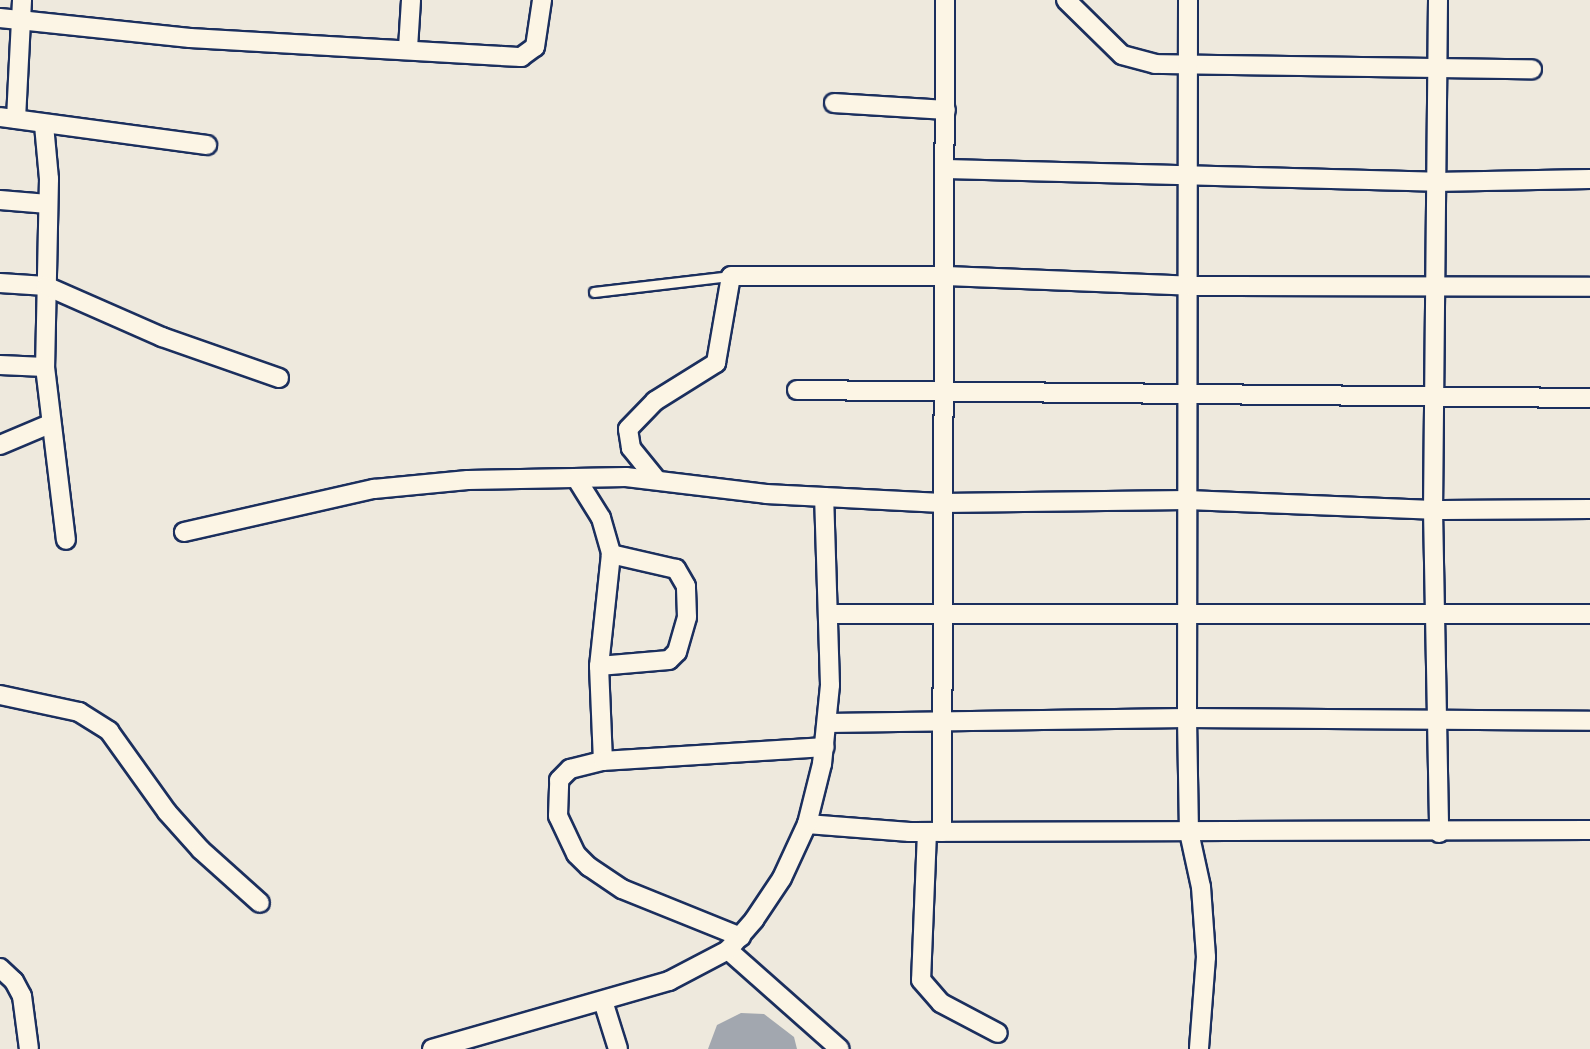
<!DOCTYPE html>
<html>
<head>
<meta charset="utf-8">
<style>
	body { margin:0 }
	#map { position:relative; width:1590px; height:1049px; overflow:hidden; background:#eee9dd; font-family:"Shantell Sans",sans-serif }
	div>[style] { position:absolute }
	[style*='--x'] { left:calc(var(--x)*1px); top:calc(var(--y)*1px); width:calc(var(--w)*1px); rotate:calc(var(--a)*1deg) }
	.water>* { inset:0; background:#a2a7af }
	.roads { filter:drop-shadow(2px 0 #1b2f5e) drop-shadow(-2px 0 #1b2f5e) drop-shadow(0 2px #1b2f5e) drop-shadow(0 -2px #1b2f5e) }
	.lane>* { height:9px; margin:-4.5px; padding:0 4.5px; transform-origin:4.5px; border-radius:4.5px; background:#fcf5e5 }
	.street>* { height:18px; margin:-9px; padding:0 9px; transform-origin:9px; border-radius:9px; background:#fcf5e5 }
	span { translate:-50% -50%; white-space:nowrap; text-align:center; line-height:1.15; -webkit-text-stroke:5px #fcf5e5; paint-order:stroke }
</style>
</head>
<body>
<div id="map">
	<div class="water">
		<i style="clip-path:polygon(741px 1013px,764px 1014px,794px 1037px,797px 1049px,708px 1049px,717px 1025px)"></i>
	</div>
	<div class="roads">
		<div class="lane">
			<i style="--x:594;--y:292;--w:138;--a:-6.7"></i>
		</div>
		<div class="street">
			<i style="--x:1066;--y:0;--w:78;--a:44.5"></i>
			<i style="--x:1122;--y:55;--w:34;--a:15"></i>
			<i style="--x:1155;--y:64;--w:377;--a:0.8"></i>
			<i style="--x:1188;--y:0;--w:718;--a:90.08"></i>
			<i style="--x:1187;--y:718;--w:114;--a:89"></i>
			<i style="--x:1189;--y:832;--w:56;--a:77.7"></i>
			<i style="--x:1201;--y:887;--w:70;--a:85.9"></i>
			<i style="--x:1206;--y:957;--w:92;--a:94.4"></i>
			<i style="--x:1438;--y:0;--w:510;--a:90.56"></i>
			<i style="--x:1433;--y:510;--w:323;--a:88.9"></i>
			<i style="--x:0;--y:18;--w:191;--a:6"></i>
			<i style="--x:190;--y:38;--w:332;--a:3.3"></i>
			<i style="--x:521;--y:57;--w:17;--a:-36"></i>
			<i style="--x:535;--y:47;--w:48;--a:-81.5"></i>
			<i style="--x:408;--y:48;--w:48;--a:-86.4"></i>
			<i style="--x:834;--y:103;--w:112;--a:3.6"></i>
			<i style="--x:0;--y:117;--w:209;--a:7.7"></i>
			<i style="--x:16;--y:119;--w:119;--a:-87.1"></i>
			<i style="--x:44;--y:125;--w:54;--a:84.7"></i>
			<i style="--x:49;--y:179;--w:188;--a:91.2"></i>
			<i style="--x:45;--y:367;--w:174;--a:83.1"></i>
			<i style="--x:946;--y:169;--w:491;--a:1.5"></i>
			<i style="--x:1437;--y:182;--w:153;--a:-1.1"></i>
			<i style="--x:0;--y:200;--w:48;--a:4.8"></i>
			<i style="--x:0;--y:283;--w:46;--a:3.7"></i>
			<i style="--x:46;--y:286;--w:127;--a:23.7"></i>
			<i style="--x:162;--y:337;--w:124;--a:19.3"></i>
			<i style="--x:0;--y:365;--w:45;--a:2.5"></i>
			<i style="--x:797;--y:390;--w:793;--a:0.58"></i>
			<i style="--x:0;--y:445;--w:54;--a:-22.8"></i>
			<i style="--x:576;--y:478;--w:47;--a:58"></i>
			<i style="--x:601;--y:518;--w:37;--a:74"></i>
			<i style="--x:611;--y:554;--w:113;--a:96.1"></i>
			<i style="--x:599;--y:666;--w:95;--a:87.6"></i>
			<i style="--x:656;--y:479;--w:40;--a:-129"></i>
			<i style="--x:631;--y:448;--w:19;--a:-99"></i>
			<i style="--x:628;--y:429;--w:39;--a:-46"></i>
			<i style="--x:655;--y:401;--w:72;--a:-31.9"></i>
			<i style="--x:716;--y:363;--w:88;--a:-80.2"></i>
			<i style="--x:731;--y:276;--w:215;--a:0"></i>
			<i style="--x:946;--y:276;--w:245;--a:2.3"></i>
			<i style="--x:1191;--y:286;--w:399;--a:0.1"></i>
			<i style="--x:184;--y:532;--w:195;--a:-12.8"></i>
			<i style="--x:374;--y:489;--w:94;--a:-5.5"></i>
			<i style="--x:468;--y:480;--w:158;--a:-1.1"></i>
			<i style="--x:626;--y:477;--w:141;--a:6.9"></i>
			<i style="--x:766;--y:494;--w:176;--a:2.9"></i>
			<i style="--x:942;--y:503;--w:245;--a:-0.7"></i>
			<i style="--x:1187;--y:500;--w:246;--a:2.3"></i>
			<i style="--x:1433;--y:510;--w:157;--a:-0.4"></i>
			<i style="--x:829;--y:614;--w:761;--a:0"></i>
			<i style="--x:599;--y:666;--w:70;--a:-4.9"></i>
			<i style="--x:669;--y:660;--w:11;--a:-45"></i>
			<i style="--x:677;--y:652;--w:36;--a:-74"></i>
			<i style="--x:687;--y:617;--w:31;--a:-92"></i>
			<i style="--x:686;--y:586;--w:20;--a:-120"></i>
			<i style="--x:676;--y:569;--w:67;--a:-167"></i>
			<i style="--x:0;--y:695;--w:81;--a:12.1"></i>
			<i style="--x:79;--y:712;--w:36;--a:32"></i>
			<i style="--x:109;--y:731;--w:100;--a:54.4"></i>
			<i style="--x:167;--y:812;--w:51;--a:48.2"></i>
			<i style="--x:201;--y:850;--w:79;--a:41.9"></i>
			<i style="--x:827;--y:723;--w:360;--a:-0.8"></i>
			<i style="--x:1187;--y:718;--w:403;--a:0.4"></i>
			<i style="--x:807;--y:824;--w:103;--a:4.4"></i>
			<i style="--x:910;--y:832;--w:680;--a:-0.17"></i>
			<i style="--x:927;--y:832;--w:148;--a:92.3"></i>
			<i style="--x:921;--y:980;--w:30;--a:49"></i>
			<i style="--x:941;--y:1003;--w:64;--a:27.8"></i>
			<i style="--x:942;--y:832;--w:832;--a:-89.79"></i>
			<i style="--x:741;--y:937;--w:128;--a:-158"></i>
			<i style="--x:622;--y:889;--w:40;--a:-146"></i>
			<i style="--x:589;--y:867;--w:18;--a:-135"></i>
			<i style="--x:576;--y:854;--w:42;--a:-115.3"></i>
			<i style="--x:558;--y:816;--w:36;--a:-88"></i>
			<i style="--x:559;--y:780;--w:16;--a:-45"></i>
			<i style="--x:570;--y:769;--w:34;--a:-14"></i>
			<i style="--x:603;--y:761;--w:222;--a:-3.6"></i>
			<i style="--x:728;--y:950;--w:149;--a:41.5"></i>
			<i style="--x:0;--y:968;--w:19;--a:43"></i>
			<i style="--x:14;--y:981;--w:17;--a:62"></i>
			<i style="--x:22;--y:996;--w:53;--a:82.5"></i>
			<i style="--x:603;--y:1001;--w:50;--a:72.6"></i>
			<i style="--x:432;--y:1049;--w:247;--a:-16"></i>
			<i style="--x:669;--y:981;--w:67;--a:-27.7"></i>
			<i style="--x:728;--y:950;--w:40;--a:-49"></i>
			<i style="--x:754;--y:920;--w:50;--a:-56.3"></i>
			<i style="--x:782;--y:878;--w:60;--a:-65.2"></i>
			<i style="--x:807;--y:824;--w:62;--a:-76"></i>
			<i style="--x:822;--y:764;--w:79;--a:-84.2"></i>
			<i style="--x:830;--y:685;--w:188;--a:-91.8"></i>
		</div>
	</div>
</div>
</body>
</html>
